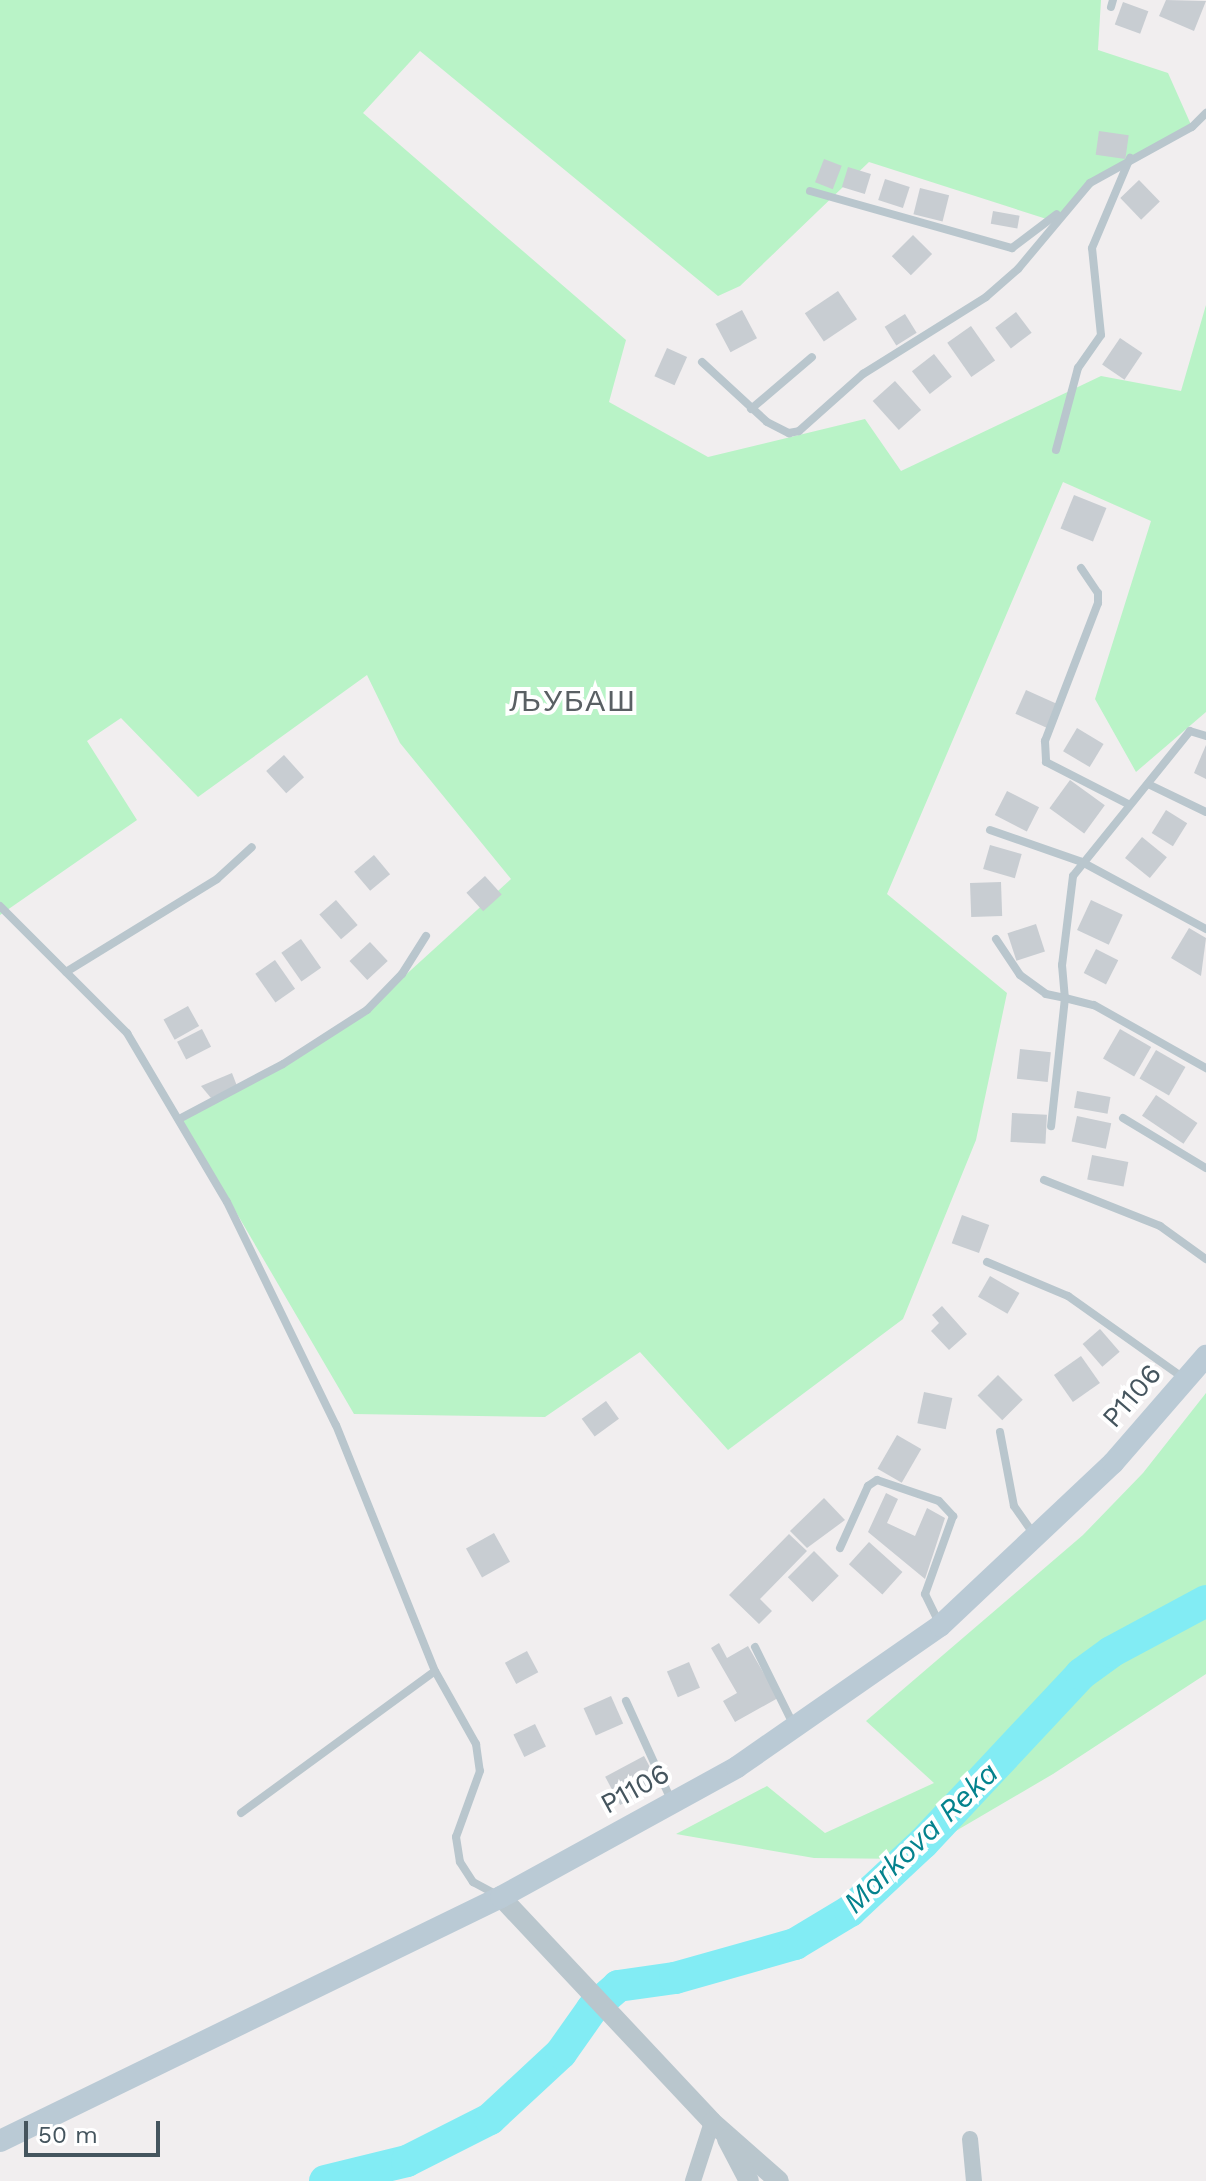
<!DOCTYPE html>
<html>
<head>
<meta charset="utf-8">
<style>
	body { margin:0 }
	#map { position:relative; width:1206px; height:2181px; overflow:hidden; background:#f1eeef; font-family:"Work Sans",sans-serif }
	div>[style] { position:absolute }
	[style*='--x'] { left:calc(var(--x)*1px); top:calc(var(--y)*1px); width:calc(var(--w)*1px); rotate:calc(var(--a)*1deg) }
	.green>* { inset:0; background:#b9f3c7 }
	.river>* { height:32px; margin:-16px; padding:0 16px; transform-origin:16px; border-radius:16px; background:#82ecf4 }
	.building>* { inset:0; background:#c8cdd2; transform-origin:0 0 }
	.service>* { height:8px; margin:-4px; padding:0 4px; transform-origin:4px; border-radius:4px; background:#b9c6cd }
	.minor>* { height:16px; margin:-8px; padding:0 8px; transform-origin:8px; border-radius:8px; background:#b9c6cd }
	.tertiary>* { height:20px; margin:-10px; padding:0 10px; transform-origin:10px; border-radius:10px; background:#b9c6cd }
	.secondary>* { height:22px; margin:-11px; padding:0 11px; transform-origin:11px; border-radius:11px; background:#bacad5 }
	span { translate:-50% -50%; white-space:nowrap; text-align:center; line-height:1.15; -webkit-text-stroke:8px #fff; paint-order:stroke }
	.street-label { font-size:28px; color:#45555e }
	.neighbourhood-label { font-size:30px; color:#5a6064; letter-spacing:2px }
	.water-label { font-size:30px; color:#04828d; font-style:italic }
	.scale { position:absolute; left:24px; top:2121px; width:136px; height:36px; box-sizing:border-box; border:4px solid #45555e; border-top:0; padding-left:10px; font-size:24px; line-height:28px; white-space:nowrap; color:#45555e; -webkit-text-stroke:6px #fff; paint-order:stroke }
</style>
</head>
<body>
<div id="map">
	<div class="green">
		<i style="clip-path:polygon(0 0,1101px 0,1098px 50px,1168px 73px,1192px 127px,1110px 169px,1056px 222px,869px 162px,740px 286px,718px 296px,420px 51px,363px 113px,626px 340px,609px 402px,708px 457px,865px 419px,901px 471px,1101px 376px,1181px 391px,1206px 305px,1206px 712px,1136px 772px,1095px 699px,1151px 521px,1063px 482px,887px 894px,1007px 993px,976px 1140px,903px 1319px,728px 1450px,640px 1352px,545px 1417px,354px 1414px,181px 1118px,283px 1064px,367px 1010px,511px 879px,400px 743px,367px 675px,198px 797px,121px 718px,87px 741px,137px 820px,0 915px)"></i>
		<i style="clip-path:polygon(1206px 1393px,1206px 1674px,1053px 1774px,908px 1859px,814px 1858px,676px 1834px,767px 1786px,825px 1833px,934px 1783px,866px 1721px,1083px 1535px,1143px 1473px)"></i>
	</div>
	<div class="river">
		<i style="--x:325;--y:2181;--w:84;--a:-13.7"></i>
		<i style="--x:407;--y:2161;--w:93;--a:-26.8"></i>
		<i style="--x:490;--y:2119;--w:97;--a:-42.9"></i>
		<i style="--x:561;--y:2053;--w:54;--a:-54.8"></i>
		<i style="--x:592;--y:2009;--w:35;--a:-41"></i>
		<i style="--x:618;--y:1986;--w:58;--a:-8"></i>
		<i style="--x:675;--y:1978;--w:125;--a:-15.8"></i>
		<i style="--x:795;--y:1944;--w:64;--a:-31"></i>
		<i style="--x:850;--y:1911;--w:100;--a:-43"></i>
		<i style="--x:923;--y:1843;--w:231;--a:-46.9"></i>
		<i style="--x:1081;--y:1674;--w:37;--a:-36"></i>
		<i style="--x:1111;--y:1652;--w:108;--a:-28.2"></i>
	</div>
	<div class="building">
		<i style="clip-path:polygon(1166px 0,1206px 1px,1194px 31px,1159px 16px)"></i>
		<i style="left:1123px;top:2px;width:27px;height:24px;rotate:20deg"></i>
		<i style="left:1099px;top:131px;width:30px;height:24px;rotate:8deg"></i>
		<i style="left:824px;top:159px;width:19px;height:25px;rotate:21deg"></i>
		<i style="left:848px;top:167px;width:24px;height:21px;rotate:17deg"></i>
		<i style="left:885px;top:179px;width:26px;height:22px;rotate:18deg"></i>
		<i style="left:1139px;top:180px;width:30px;height:26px;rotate:46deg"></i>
		<i style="left:920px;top:188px;width:30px;height:27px;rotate:14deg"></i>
		<i style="left:993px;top:211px;width:27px;height:13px;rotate:10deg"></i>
		<i style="left:913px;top:235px;width:27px;height:30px;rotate:45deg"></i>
		<i style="left:838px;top:291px;width:34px;height:40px;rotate:56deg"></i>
		<i style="left:742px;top:310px;width:32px;height:30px;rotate:62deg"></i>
		<i style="left:1016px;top:312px;width:26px;height:26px;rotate:53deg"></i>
		<i style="left:905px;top:314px;width:22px;height:24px;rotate:58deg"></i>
		<i style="left:971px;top:326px;width:42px;height:29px;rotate:55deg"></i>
		<i style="left:1120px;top:338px;width:27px;height:32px;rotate:34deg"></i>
		<i style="left:667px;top:348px;width:22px;height:31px;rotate:24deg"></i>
		<i style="left:934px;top:354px;width:29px;height:28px;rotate:52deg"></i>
		<i style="left:895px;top:381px;width:39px;height:30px;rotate:48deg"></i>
		<i style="left:1074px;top:495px;width:35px;height:36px;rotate:22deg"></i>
		<i style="left:1026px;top:690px;width:36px;height:26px;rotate:24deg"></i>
		<i style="left:1077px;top:728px;width:31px;height:27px;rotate:31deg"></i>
		<i style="clip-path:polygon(1206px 745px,1206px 779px,1194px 773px)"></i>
		<i style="left:284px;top:755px;width:30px;height:24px;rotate:48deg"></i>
		<i style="left:1070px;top:780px;width:43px;height:35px;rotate:36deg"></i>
		<i style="left:1007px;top:791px;width:36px;height:27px;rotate:27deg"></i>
		<i style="left:1166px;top:810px;width:25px;height:27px;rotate:32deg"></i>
		<i style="left:1142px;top:837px;width:32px;height:27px;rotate:39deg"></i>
		<i style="left:990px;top:845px;width:33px;height:25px;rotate:16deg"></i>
		<i style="left:374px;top:855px;width:25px;height:26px;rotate:50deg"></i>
		<i style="left:485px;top:876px;width:25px;height:25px;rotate:48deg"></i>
		<i style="left:1001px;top:882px;width:34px;height:31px;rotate:88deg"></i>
		<i style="left:336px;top:900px;width:33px;height:22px;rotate:49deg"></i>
		<i style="left:1091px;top:900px;width:35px;height:33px;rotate:25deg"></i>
		<i style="left:1036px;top:924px;width:29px;height:30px;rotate:72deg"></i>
		<i style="clip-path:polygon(1189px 928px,1206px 938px,1201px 976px,1171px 958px)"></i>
		<i style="left:301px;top:939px;width:35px;height:24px;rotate:55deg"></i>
		<i style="left:370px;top:942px;width:26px;height:28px;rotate:47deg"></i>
		<i style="left:1096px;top:949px;width:25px;height:27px;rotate:27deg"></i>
		<i style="left:275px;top:960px;width:35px;height:24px;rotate:55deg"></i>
		<i style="left:188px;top:1006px;width:23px;height:28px;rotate:61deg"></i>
		<i style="left:202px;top:1029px;width:20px;height:28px;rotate:63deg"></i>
		<i style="left:1120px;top:1029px;width:36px;height:34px;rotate:30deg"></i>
		<i style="left:1020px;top:1049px;width:31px;height:30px;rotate:6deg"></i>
		<i style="left:1156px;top:1050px;width:34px;height:33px;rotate:30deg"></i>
		<i style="clip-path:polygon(232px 1073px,237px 1086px,211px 1098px,201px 1086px)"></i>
		<i style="left:1077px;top:1091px;width:34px;height:17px;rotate:10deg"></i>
		<i style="left:1156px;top:1095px;width:50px;height:25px;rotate:34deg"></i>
		<i style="left:1012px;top:1113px;width:35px;height:29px;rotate:3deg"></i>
		<i style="left:1077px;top:1116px;width:35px;height:26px;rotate:12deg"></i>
		<i style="left:1092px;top:1155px;width:37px;height:25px;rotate:11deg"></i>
		<i style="left:962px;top:1215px;width:29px;height:30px;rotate:20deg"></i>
		<i style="left:990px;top:1276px;width:34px;height:24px;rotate:30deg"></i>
		<i style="clip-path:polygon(942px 1306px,967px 1334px,949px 1350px,931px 1331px,939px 1323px,932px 1315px)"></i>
		<i style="left:1100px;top:1329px;width:30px;height:23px;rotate:49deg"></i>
		<i style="left:1081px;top:1356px;width:33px;height:33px;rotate:55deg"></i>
		<i style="left:998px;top:1375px;width:35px;height:29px;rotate:45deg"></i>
		<i style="left:924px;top:1392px;width:29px;height:32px;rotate:12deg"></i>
		<i style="left:606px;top:1401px;width:22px;height:30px;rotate:54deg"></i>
		<i style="left:897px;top:1435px;width:28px;height:39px;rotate:30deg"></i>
		<i style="clip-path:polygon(886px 1493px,898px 1499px,887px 1523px,915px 1536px,927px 1508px,945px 1518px,925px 1579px,868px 1532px)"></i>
		<i style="clip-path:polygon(824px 1498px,845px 1520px,807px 1548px,790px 1531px)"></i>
		<i style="left:494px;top:1533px;width:33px;height:32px;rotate:61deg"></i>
		<i style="clip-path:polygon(789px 1534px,807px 1551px,760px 1599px,772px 1611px,759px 1624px,729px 1595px)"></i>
		<i style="left:869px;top:1542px;width:45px;height:30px;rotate:42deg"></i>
		<i style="left:814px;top:1551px;width:35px;height:37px;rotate:45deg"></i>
		<i style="clip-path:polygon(719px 1643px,727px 1658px,748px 1646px,778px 1698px,735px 1722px,723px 1701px,737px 1693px,711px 1648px)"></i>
		<i style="left:527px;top:1651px;width:24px;height:25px;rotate:62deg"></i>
		<i style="left:689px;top:1662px;width:28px;height:24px;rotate:67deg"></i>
		<i style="left:611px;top:1696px;width:30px;height:30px;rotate:66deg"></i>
		<i style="left:535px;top:1724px;width:25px;height:24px;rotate:64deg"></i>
		<i style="left:644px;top:1756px;width:32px;height:44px;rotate:62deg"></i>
	</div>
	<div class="service">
		<i style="--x:1111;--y:7;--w:7;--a:-74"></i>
		<i style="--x:810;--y:191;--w:210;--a:15.8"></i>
		<i style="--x:1012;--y:248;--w:56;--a:-37.1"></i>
		<i style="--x:702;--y:362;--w:88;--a:42.7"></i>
		<i style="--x:767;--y:422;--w:25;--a:27"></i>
		<i style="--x:789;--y:433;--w:10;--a:-11"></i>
		<i style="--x:799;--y:431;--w:86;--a:-41.7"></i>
		<i style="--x:863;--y:374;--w:145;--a:-32"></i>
		<i style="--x:986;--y:297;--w:43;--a:-41.2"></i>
		<i style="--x:1018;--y:269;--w:112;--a:-50.1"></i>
		<i style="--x:1090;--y:183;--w:116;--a:-28.8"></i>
		<i style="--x:1192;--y:127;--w:20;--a:-45"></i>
		<i style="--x:751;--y:409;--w:80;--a:-40.4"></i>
		<i style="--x:1056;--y:450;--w:85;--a:-75"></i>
		<i style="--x:1078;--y:368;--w:40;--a:-55.1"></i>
		<i style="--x:1101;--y:335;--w:87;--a:-95.9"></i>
		<i style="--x:1092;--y:248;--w:98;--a:-67.1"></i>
		<i style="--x:1081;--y:568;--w:30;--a:56"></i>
		<i style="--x:1098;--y:593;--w:10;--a:90"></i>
		<i style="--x:1098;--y:603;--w:148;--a:111"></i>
		<i style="--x:1045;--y:741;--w:21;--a:87"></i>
		<i style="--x:1046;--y:762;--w:94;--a:27.1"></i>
		<i style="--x:1206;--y:736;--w:17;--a:-163"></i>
		<i style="--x:1190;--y:731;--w:186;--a:128.9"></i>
		<i style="--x:1073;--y:876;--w:90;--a:97"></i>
		<i style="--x:1062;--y:965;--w:33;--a:85"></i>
		<i style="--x:1065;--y:998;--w:30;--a:14"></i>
		<i style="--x:1094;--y:1005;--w:129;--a:29.4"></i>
		<i style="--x:1148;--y:784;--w:64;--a:25.8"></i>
		<i style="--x:990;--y:830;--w:97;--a:19.2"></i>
		<i style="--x:1082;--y:862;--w:141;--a:28.4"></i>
		<i style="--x:0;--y:906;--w:180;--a:45"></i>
		<i style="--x:127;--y:1033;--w:196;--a:59.4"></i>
		<i style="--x:227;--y:1202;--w:248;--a:64"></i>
		<i style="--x:336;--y:1425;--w:265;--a:68.1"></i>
		<i style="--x:435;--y:1671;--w:84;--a:60.7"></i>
		<i style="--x:476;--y:1744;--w:27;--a:82"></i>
		<i style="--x:480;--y:1771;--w:70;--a:110"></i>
		<i style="--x:456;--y:1837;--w:25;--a:81"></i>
		<i style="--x:460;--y:1862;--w:24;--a:57"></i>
		<i style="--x:473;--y:1882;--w:27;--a:28"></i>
		<i style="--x:996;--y:939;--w:43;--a:56.3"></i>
		<i style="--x:1020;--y:975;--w:32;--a:36"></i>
		<i style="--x:1046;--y:994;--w:19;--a:12"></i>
		<i style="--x:1065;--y:998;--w:129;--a:96.2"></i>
		<i style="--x:66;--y:972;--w:177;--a:-31.6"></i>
		<i style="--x:217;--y:879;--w:47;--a:-42.4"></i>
		<i style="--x:181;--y:1118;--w:115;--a:-27.9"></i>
		<i style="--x:283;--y:1064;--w:100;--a:-32.7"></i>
		<i style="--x:367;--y:1010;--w:50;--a:-45.8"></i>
		<i style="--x:402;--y:974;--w:45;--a:-57.7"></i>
		<i style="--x:1123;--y:1118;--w:97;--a:31.1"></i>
		<i style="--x:1044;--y:1180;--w:125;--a:21.6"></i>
		<i style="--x:1160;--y:1226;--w:57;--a:35.7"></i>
		<i style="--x:987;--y:1262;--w:88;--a:22.8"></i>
		<i style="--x:1068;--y:1296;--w:143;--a:35.4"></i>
		<i style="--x:1000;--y:1432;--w:75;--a:79.3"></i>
		<i style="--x:1014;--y:1506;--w:35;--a:55"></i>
		<i style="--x:840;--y:1548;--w:68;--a:-65.7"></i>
		<i style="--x:868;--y:1486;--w:11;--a:-34"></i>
		<i style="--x:877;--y:1480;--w:65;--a:18.7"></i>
		<i style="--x:939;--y:1501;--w:21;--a:47"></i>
		<i style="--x:953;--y:1516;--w:83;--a:109.7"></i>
		<i style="--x:925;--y:1594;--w:34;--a:64"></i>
		<i style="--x:755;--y:1647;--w:86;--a:63.7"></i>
		<i style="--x:626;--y:1701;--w:111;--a:65.5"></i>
		<i style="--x:241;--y:1813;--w:240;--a:-36.2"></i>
	</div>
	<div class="minor">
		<i style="--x:970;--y:2139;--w:42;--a:84.6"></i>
		<i style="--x:693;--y:2181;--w:62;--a:-72.1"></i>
	</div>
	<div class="tertiary">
		<i style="--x:501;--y:1897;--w:308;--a:46.8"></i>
		<i style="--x:712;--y:2122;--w:89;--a:41.4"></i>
		<i style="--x:727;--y:2139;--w:47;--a:62.4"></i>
	</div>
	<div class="secondary">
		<i style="--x:0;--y:2141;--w:557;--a:-25.97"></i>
		<i style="--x:501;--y:1897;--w:269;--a:-28.8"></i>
		<i style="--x:737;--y:1767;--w:247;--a:-34.8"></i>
		<i style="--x:940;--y:1626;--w:238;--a:-43.3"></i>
		<i style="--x:1113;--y:1463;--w:142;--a:-49"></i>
	</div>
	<div class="street-label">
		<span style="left:1132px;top:1396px;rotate:-49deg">P1106</span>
		<span style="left:635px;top:1789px;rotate:-29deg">P1106</span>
	</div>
	<div class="neighbourhood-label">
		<span style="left:573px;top:701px">ЉУБАШ</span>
	</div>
	<div class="water-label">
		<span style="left:921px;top:1838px;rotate:-44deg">Markova Reka</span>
	</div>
	<div class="scale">50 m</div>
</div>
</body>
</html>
